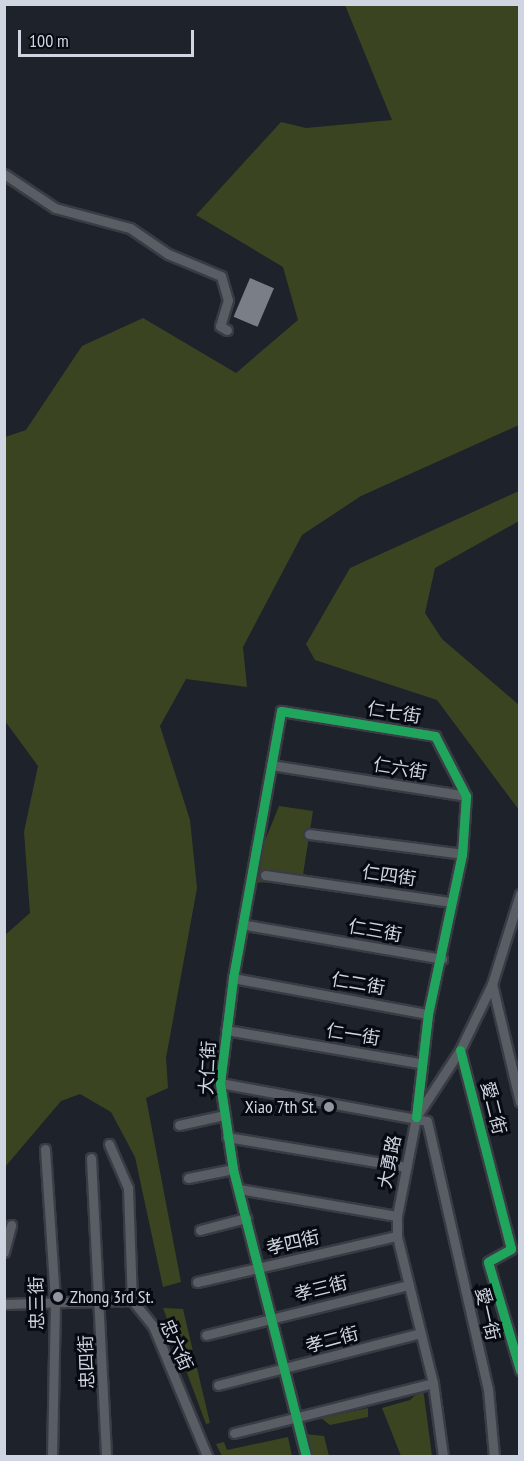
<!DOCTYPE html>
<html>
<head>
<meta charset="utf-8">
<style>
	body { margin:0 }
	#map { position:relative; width:524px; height:1461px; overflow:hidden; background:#1e222b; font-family:"PT Sans Narrow","Noto Sans TC",sans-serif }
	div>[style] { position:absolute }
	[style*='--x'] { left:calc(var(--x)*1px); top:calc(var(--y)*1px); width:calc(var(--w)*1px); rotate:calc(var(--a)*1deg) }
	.green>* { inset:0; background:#3b4421 }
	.building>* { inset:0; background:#7a7e86; transform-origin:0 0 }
	.roads { filter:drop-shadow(2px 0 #393c44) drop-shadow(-2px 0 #393c44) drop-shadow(0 2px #393c44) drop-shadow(0 -2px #393c44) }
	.minor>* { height:9px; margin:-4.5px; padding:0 4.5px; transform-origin:4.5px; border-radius:4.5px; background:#595d64 }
	.cycleway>* { height:9px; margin:-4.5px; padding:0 4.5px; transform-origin:4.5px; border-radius:4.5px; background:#20a55d }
	.dots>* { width:16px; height:16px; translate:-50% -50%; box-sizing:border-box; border:3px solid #070a11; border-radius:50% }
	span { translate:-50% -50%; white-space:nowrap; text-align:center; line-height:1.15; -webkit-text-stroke:6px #070a11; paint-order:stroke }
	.street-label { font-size:18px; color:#cfd5e1 }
	.poi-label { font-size:18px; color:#cfd5e1 }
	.right { translate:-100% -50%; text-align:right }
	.left { translate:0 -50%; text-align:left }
	.frame { position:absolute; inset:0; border:6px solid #cfd5e1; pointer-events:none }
	.scale { position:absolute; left:18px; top:30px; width:176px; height:27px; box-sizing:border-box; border:3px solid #cfd5e1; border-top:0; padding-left:8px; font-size:18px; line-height:21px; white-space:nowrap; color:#cfd5e1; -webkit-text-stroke:4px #070a11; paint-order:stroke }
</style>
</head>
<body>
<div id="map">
	<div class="green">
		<i style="clip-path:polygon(345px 5px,519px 5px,519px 425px,361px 496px,302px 535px,243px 647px,247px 687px,186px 679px,160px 726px,190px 820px,197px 888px,166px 1058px,168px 1088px,146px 1098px,181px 1282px,163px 1287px,135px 1157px,111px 1112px,80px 1094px,61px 1101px,5px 1167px,5px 935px,30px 913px,24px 832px,38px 766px,5px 721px,5px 437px,26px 430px,82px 346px,143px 318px,236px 373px,298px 320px,283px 267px,196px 215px,281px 122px,306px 128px,392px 120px)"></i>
		<i style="clip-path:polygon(519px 491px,519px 521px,435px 568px,425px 613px,442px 639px,519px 705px,519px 810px,437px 700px,315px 660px,306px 644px,350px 568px)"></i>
		<i style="clip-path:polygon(279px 806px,313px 811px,302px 881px,248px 883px)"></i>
		<i style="clip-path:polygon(163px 1308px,183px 1309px,210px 1423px,206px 1424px)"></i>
		<i style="clip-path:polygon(423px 1388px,432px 1456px,401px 1456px,382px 1408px,410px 1400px)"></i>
		<i style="clip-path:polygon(368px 1408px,368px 1417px,330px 1425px,321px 1418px)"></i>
		<i style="clip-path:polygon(305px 1434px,324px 1436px,329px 1456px,312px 1456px)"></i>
		<i style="clip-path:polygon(288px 1437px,292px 1456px,222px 1456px,216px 1444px,224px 1442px,227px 1450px)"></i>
	</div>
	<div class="building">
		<i style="left:250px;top:278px;width:26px;height:42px;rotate:23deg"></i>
	</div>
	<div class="roads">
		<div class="minor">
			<i style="--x:4;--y:174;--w:61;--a:33.7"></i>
			<i style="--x:55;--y:208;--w:78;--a:14.9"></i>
			<i style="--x:130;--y:228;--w:46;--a:34.4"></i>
			<i style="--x:168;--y:254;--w:57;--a:22.5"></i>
			<i style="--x:221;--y:276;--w:25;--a:74"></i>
			<i style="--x:228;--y:300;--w:27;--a:107"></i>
			<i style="--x:220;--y:326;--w:8;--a:30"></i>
			<i style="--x:271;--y:765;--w:197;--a:9"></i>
			<i style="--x:309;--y:834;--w:154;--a:7.4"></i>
			<i style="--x:265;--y:875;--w:188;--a:8.3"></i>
			<i style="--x:246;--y:925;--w:199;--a:9.8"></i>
			<i style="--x:233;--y:978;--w:198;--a:10.5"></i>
			<i style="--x:492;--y:984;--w:121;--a:76.7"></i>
			<i style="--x:226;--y:1030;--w:197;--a:9.7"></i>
			<i style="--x:460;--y:1050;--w:205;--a:75.6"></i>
			<i style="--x:511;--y:1249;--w:26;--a:151"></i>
			<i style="--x:488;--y:1262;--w:113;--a:73.5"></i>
			<i style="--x:220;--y:1083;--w:210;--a:10.4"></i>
			<i style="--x:427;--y:1121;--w:275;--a:77.2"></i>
			<i style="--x:488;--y:1389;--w:67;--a:84.9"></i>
			<i style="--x:179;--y:1125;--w:46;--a:-12.5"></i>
			<i style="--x:227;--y:1137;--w:182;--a:9.5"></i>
			<i style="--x:109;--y:1144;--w:48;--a:66.6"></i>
			<i style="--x:128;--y:1188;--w:112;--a:88"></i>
			<i style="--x:45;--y:1149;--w:152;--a:86.2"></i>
			<i style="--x:55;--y:1301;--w:155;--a:91.1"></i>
			<i style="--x:91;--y:1158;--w:298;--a:87.1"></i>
			<i style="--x:188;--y:1178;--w:46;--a:-11.3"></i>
			<i style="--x:239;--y:1189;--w:160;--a:9.7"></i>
			<i style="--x:200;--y:1230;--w:48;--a:-14.6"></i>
			<i style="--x:4;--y:1252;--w:28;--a:-75"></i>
			<i style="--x:197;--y:1282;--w:205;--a:-13"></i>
			<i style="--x:4;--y:1304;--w:128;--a:-1.8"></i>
			<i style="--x:132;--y:1300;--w:33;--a:51"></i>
			<i style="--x:153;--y:1326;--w:141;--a:67.4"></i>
			<i style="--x:206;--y:1335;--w:208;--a:-13.9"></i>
			<i style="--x:218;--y:1385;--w:209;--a:-14.4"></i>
			<i style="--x:234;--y:1433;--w:205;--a:-14.1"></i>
			<i style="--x:306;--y:1456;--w:296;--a:-104.3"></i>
			<i style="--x:233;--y:1169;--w:87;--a:-98.6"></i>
			<i style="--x:220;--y:1083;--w:106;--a:-82.9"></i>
			<i style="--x:233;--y:978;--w:271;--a:-79.8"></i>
			<i style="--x:281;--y:711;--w:156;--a:9.2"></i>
			<i style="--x:435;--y:736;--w:68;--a:62.7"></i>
			<i style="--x:466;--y:796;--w:58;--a:93.9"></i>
			<i style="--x:462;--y:854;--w:164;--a:102"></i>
			<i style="--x:428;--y:1014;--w:104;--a:96.6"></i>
			<i style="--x:443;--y:1456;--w:74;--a:-97.8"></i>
			<i style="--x:433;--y:1383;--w:151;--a:-103.8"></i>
			<i style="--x:397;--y:1236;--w:20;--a:-90"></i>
			<i style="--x:397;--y:1216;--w:101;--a:-79.1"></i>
			<i style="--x:416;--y:1117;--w:80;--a:-56.7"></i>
			<i style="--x:460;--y:1050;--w:73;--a:-64.1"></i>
			<i style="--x:492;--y:984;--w:94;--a:-72.7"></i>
		</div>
	</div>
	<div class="cycleway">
		<i style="--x:460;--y:1050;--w:205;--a:75.6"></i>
		<i style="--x:511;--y:1249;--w:26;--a:151"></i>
		<i style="--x:488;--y:1262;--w:113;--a:73.5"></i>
		<i style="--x:306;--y:1456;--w:296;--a:-104.3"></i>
		<i style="--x:233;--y:1169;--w:87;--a:-98.6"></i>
		<i style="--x:220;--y:1083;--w:106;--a:-82.9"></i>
		<i style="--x:233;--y:978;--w:271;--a:-79.8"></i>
		<i style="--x:281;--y:711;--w:156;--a:9.2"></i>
		<i style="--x:435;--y:736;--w:68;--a:62.7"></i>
		<i style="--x:466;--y:796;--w:58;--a:93.9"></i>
		<i style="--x:462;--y:854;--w:164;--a:102"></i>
		<i style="--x:428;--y:1014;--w:104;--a:96.6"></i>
	</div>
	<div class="dots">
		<i style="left:329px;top:1107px;background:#9196a1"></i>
		<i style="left:58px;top:1297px;background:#9196a1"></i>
	</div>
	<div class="street-label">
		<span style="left:394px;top:713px;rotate:9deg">仁七街</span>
		<span style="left:400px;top:769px;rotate:9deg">仁六街</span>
		<span style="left:389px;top:876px;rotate:8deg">仁四街</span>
		<span style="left:375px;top:931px;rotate:10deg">仁三街</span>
		<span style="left:358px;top:984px;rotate:10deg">仁二街</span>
		<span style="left:353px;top:1035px;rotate:9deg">仁一街</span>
		<span style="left:208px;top:1068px;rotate:-87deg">大仁街</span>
		<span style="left:493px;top:1108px;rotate:76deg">愛二街</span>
		<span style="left:390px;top:1162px;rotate:-79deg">大勇路</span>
		<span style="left:293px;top:1243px;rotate:-13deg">孝四街</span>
		<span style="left:321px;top:1289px;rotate:-14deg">孝三街</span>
		<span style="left:37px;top:1303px;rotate:-91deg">忠三街</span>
		<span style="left:487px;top:1314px;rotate:77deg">愛一街</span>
		<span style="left:332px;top:1340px;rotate:-15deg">孝二街</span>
		<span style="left:176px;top:1345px;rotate:66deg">忠六街</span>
		<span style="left:87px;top:1362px;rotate:-92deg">忠四街</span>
	</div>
	<div class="poi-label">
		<span class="right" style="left:317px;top:1107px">Xiao 7th St.</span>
		<span class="left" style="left:70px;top:1297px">Zhong 3rd St.</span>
	</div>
	<div class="frame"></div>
	<div class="scale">100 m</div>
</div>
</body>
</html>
